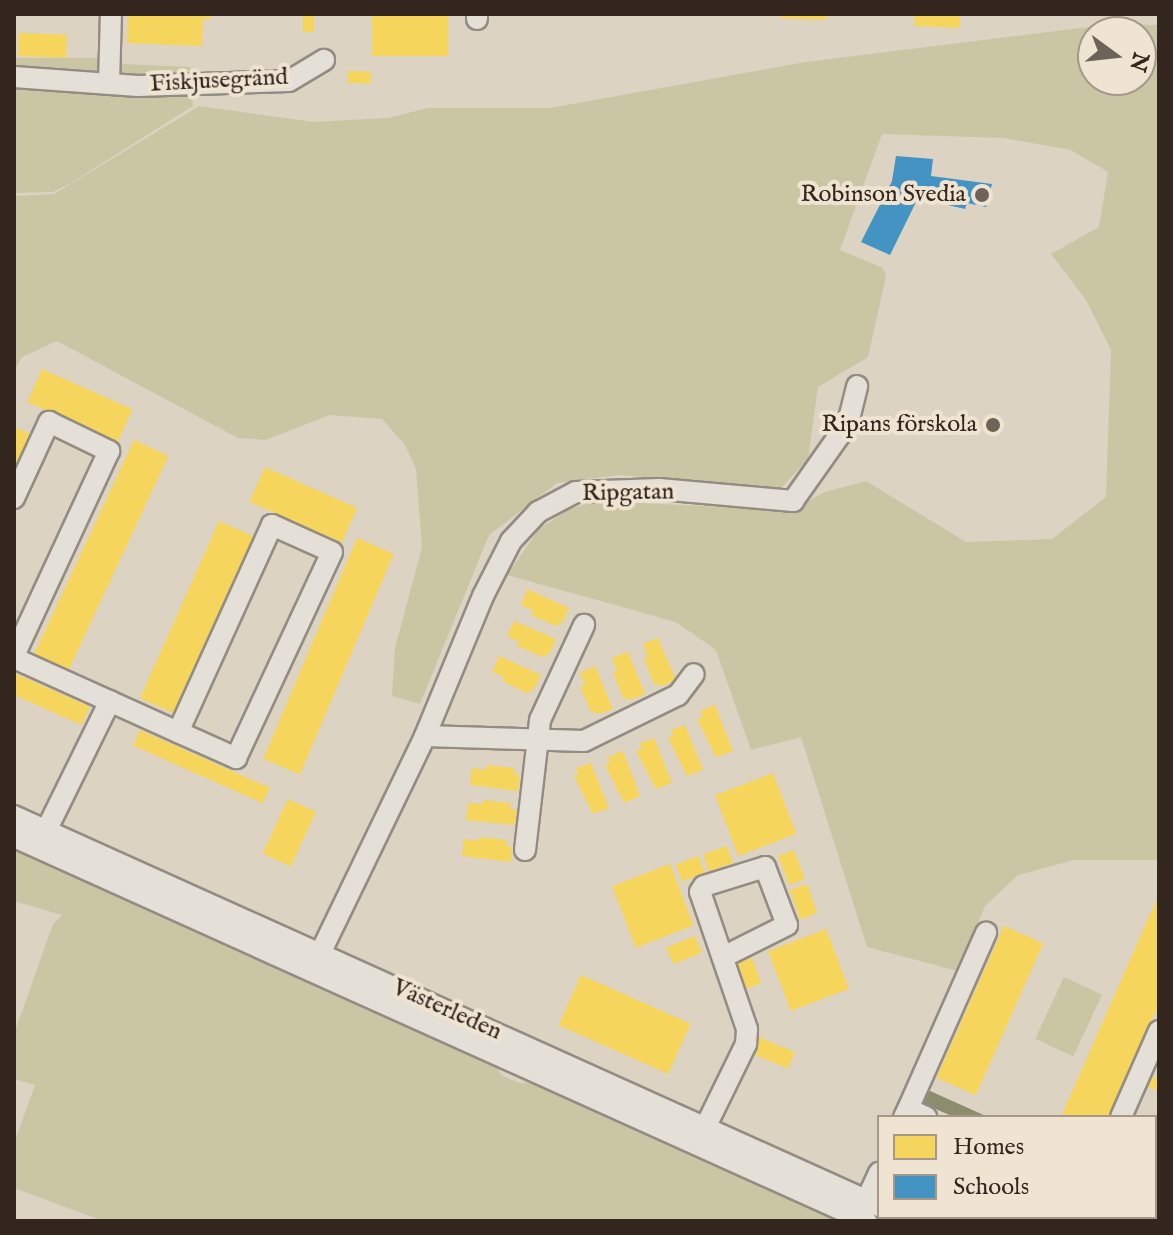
<!DOCTYPE html>
<html>
<head>
<meta charset="utf-8">
<style>
	body { margin:0 }
	#map { position:relative; width:1173px; height:1235px; overflow:hidden; background:#dcd3c2; font-family:"IM FELL English",serif }
	div>[style] { position:absolute }
	[style*='--x'] { left:calc(var(--x)*1px); top:calc(var(--y)*1px); width:calc(var(--w)*1px); rotate:calc(var(--a)*1deg) }
	.green>* { inset:0; background:#cac6a3; transform-origin:0 0 }
	.homes>* { inset:0; background:#f6d55c; transform-origin:0 0 }
	.schools>* { inset:0; background:#4393c3 }
	.industry>* { inset:0; background:#8c8c6e }
	.roads { filter:drop-shadow(2px 0 #938c82) drop-shadow(-2px 0 #938c82) drop-shadow(0 2px #938c82) drop-shadow(0 -2px #938c82) }
	.minor>* { height:20px; margin:-10px; padding:0 10px; transform-origin:10px; border-radius:10px; background:#e4dfd7 }
	.dots>* { width:22px; height:22px; translate:-50% -50%; box-sizing:border-box; border:4px solid #efe4d1; border-radius:50% }
	span { translate:-50% -50%; white-space:nowrap; text-align:center; line-height:1.15; -webkit-text-stroke:8px #efe4d1; paint-order:stroke }
	.street-label { font-size:24px; color:#32261f }
	.poi-label { font-size:24px; color:#32261f }
	.right { translate:-100% -50%; text-align:right }
	.frame { position:absolute; inset:0; border:16px solid #32261f; pointer-events:none }
	.legend { position:absolute; left:877px; top:1115px; width:280px; height:104px; box-sizing:border-box; background:#efe4d1; border:2px solid #a3988a; margin:0; padding:10px 14px; list-style:none; font-size:24px; color:#32261f }
	.legend li { display:flex; align-items:center; gap:16px; height:40px }
	.legend b { width:40px; border:2px solid #a3988a }
	.north { position:absolute; left:1077px; top:16px; width:80px; height:80px; box-sizing:border-box; background:#efe4d1; border:2px solid #a3988a; border-radius:50%; rotate:105deg; font-size:22px; font-weight:700; line-height:32px; text-align:center; color:#32261f }
	.north::after { content:''; display:block; margin:auto; width:28px; height:36px; background:#6e6358; clip-path:polygon(50% 0,100% 100%,50% 72%,0 100%) }
</style>
</head>
<body>
<div id="map">
	<div class="green">
		<i style="clip-path:polygon(evenodd,1113px 24px,1159px 25px,1159px 860px,1074px 860px,1018px 875px,985px 906px,958px 971px,867px 947px,801px 737px,751px 750px,716px 650px,676px 622px,507px 575px,539px 529px,568px 510px,595px 501px,790px 510px,825px 492px,866px 481px,966px 542px,1052px 539px,1106px 497px,1111px 350px,1086px 300px,1051px 254px,1099px 227px,1108px 172px,1071px 150px,1003px 138px,882px 134px,840px 250px,883px 268px,886px 276px,868px 357px,818px 387px,808px 459px,781px 488px,619px 475px,557px 483px,489px 535px,420px 704px,392px 696px,395px 648px,422px 547px,416px 469px,405px 445px,382px 419px,330px 415px,265px 440px,238px 438px,57px 341px,22px 357px,14px 371px,14px 196px,54px 194px,199px 106px,313px 122px,388px 118px,428px 108px,550px 108px,806px 62px,1113px 24px,1093px 32px,1141px 32px,1141px 80px,1093px 80px,1093px 32px)"></i>
		<i style="clip-path:polygon(14px 58px,102px 58px,123px 64px,190px 67px,193px 106px,71px 183px,53px 192px,14px 193px)"></i>
		<i style="clip-path:polygon(14px 845px,494px 1062px,501px 1075px,519px 1083px,542px 1082px,849px 1221px,103px 1221px,14px 1188px,14px 1143px,35px 1085px,14px 1079px,14px 1034px,53px 924px,62px 915px,14px 901px)"></i>
		<i style="left:1064px;top:977px;width:42px;height:68px;rotate:25deg"></i>
	</div>
	<div class="homes">
		<i style="clip-path:polygon(128px 14px,212px 14px,211px 19px,203px 19px,202px 46px,127px 43px)"></i>
		<i style="left:303px;top:14px;width:11px;height:18px"></i>
		<i style="left:372px;top:14px;width:76px;height:42px"></i>
		<i style="clip-path:polygon(781px 14px,826px 14px,826px 20px,781px 18px)"></i>
		<i style="clip-path:polygon(915px 14px,960px 14px,960px 28px,914px 26px)"></i>
		<i style="left:19px;top:33px;width:48px;height:23px;rotate:2deg"></i>
		<i style="left:348px;top:71px;width:23px;height:12px;rotate:2deg"></i>
		<i style="left:42px;top:369px;width:99px;height:36px;rotate:24deg"></i>
		<i style="clip-path:polygon(14px 427px,35px 436px,14px 484px)"></i>
		<i style="left:134px;top:440px;width:38px;height:241px;rotate:25deg"></i>
		<i style="left:265px;top:467px;width:101px;height:38px;rotate:24deg"></i>
		<i style="left:219px;top:521px;width:42px;height:194px;rotate:24deg"></i>
		<i style="left:357px;top:538px;width:40px;height:240px;rotate:23deg"></i>
		<i style="clip-path:polygon(527px 589px,569px 608px,563px 622px,556px 626px,531px 615px,533px 610px,521px 605px)"></i>
		<i style="clip-path:polygon(514px 621px,556px 639px,550px 653px,543px 657px,517px 646px,519px 642px,507px 636px)"></i>
		<i style="clip-path:polygon(658px 638px,676px 680px,662px 686px,654px 684px,644px 658px,648px 657px,643px 644px)"></i>
		<i style="clip-path:polygon(628px 652px,645px 694px,631px 700px,623px 698px,613px 672px,617px 671px,612px 658px)"></i>
		<i style="clip-path:polygon(499px 656px,541px 675px,534px 689px,527px 693px,502px 681px,504px 677px,492px 672px)"></i>
		<i style="clip-path:polygon(595px 666px,613px 709px,599px 714px,591px 712px,580px 687px,585px 685px,580px 673px)"></i>
		<i style="left:14px;top:673px;width:83px;height:20px;rotate:24deg"></i>
		<i style="clip-path:polygon(715px 705px,733px 751px,716px 757px,697px 719px,703px 717px,700px 711px)"></i>
		<i style="clip-path:polygon(685px 725px,703px 770px,687px 776px,668px 738px,673px 736px,671px 730px)"></i>
		<i style="left:140px;top:730px;width:142px;height:17px;rotate:24deg"></i>
		<i style="clip-path:polygon(654px 738px,672px 783px,656px 789px,636px 751px,642px 749px,639px 744px)"></i>
		<i style="clip-path:polygon(623px 751px,640px 796px,624px 803px,605px 765px,610px 763px,608px 757px)"></i>
		<i style="clip-path:polygon(591px 763px,609px 808px,593px 814px,574px 776px,579px 774px,576px 768px)"></i>
		<i style="clip-path:polygon(487px 765px,515px 768px,514px 774px,520px 775px,518px 791px,470px 785px,472px 768px,486px 770px)"></i>
		<i style="left:773px;top:773px;width:65px;height:62px;rotate:69deg"></i>
		<i style="left:288px;top:799px;width:31px;height:60px;rotate:25deg"></i>
		<i style="clip-path:polygon(483px 800px,511px 803px,510px 809px,517px 810px,515px 825px,466px 820px,468px 803px,483px 804px)"></i>
		<i style="clip-path:polygon(479px 837px,507px 840px,506px 846px,512px 847px,511px 862px,462px 856px,464px 839px,479px 841px)"></i>
		<i style="left:727px;top:846px;width:18px;height:25px;rotate:71deg"></i>
		<i style="left:794px;top:850px;width:31px;height:17px;rotate:69deg"></i>
		<i style="left:698px;top:856px;width:18px;height:24px;rotate:68deg"></i>
		<i style="left:670px;top:864px;width:66px;height:62px;rotate:69deg"></i>
		<i style="left:807px;top:884px;width:31px;height:18px;rotate:71deg"></i>
		<i style="clip-path:polygon(1159px 894px,1159px 1004px,1121px 1090px,1109px 1117px,1061px 1117px)"></i>
		<i style="left:1004px;top:926px;width:43px;height:166px;rotate:24deg"></i>
		<i style="left:826px;top:929px;width:64px;height:62px;rotate:69deg"></i>
		<i style="left:695px;top:936px;width:18px;height:31px;rotate:68deg"></i>
		<i style="left:752px;top:958px;width:27px;height:18px;rotate:70deg"></i>
		<i style="left:581px;top:975px;width:120px;height:55px;rotate:24deg"></i>
		<i style="left:759px;top:1037px;width:39px;height:18px;rotate:23deg"></i>
		<i style="clip-path:polygon(1150px 1076px,1159px 1080px,1159px 1091px,1146px 1086px)"></i>
	</div>
	<div class="schools">
		<i style="clip-path:polygon(896px 156px,933px 159px,931px 176px,992px 184px,986px 207px,967px 203px,965px 209px,918px 198px,890px 255px,861px 242px,892px 181px)"></i>
	</div>
	<div class="industry">
		<i style="clip-path:polygon(928px 1090px,988px 1117px,954px 1117px,922px 1103px)"></i>
	</div>
	<div class="roads">
		<div class="minor">
			<i style="--x:477;--y:19;--w:5;--a:-90"></i>
			<i style="--x:14;--y:77;--w:124;--a:4.2"></i>
			<i style="--x:138;--y:86;--w:151;--a:-1.9"></i>
			<i style="--x:289;--y:81;--w:41;--a:-31"></i>
			<i style="--x:109;--y:84;--w:70;--a:-88.4"></i>
			<i style="--x:14;--y:498;--w:84;--a:-65.3"></i>
			<i style="--x:49;--y:422;--w:67;--a:25.8"></i>
			<i style="--x:109;--y:451;--w:226;--a:114.9"></i>
			<i style="--x:14;--y:658;--w:180;--a:24.3"></i>
			<i style="--x:178;--y:732;--w:64;--a:24.1"></i>
			<i style="--x:236;--y:758;--w:227;--a:-65"></i>
			<i style="--x:332;--y:552;--w:66;--a:-155.8"></i>
			<i style="--x:272;--y:525;--w:227;--a:114.4"></i>
			<i style="--x:425;--y:736;--w:159;--a:1.8"></i>
			<i style="--x:584;--y:741;--w:105;--a:-26.1"></i>
			<i style="--x:678;--y:695;--w:26;--a:-53"></i>
			<i style="--x:14;--y:816;--w:949;--a:24.27"></i>
			<i style="--x:14;--y:837;--w:935;--a:24.26"></i>
			<i style="--x:41;--y:841;--w:156;--a:-63.8"></i>
			<i style="--x:525;--y:850;--w:131;--a:-83.4"></i>
			<i style="--x:540;--y:720;--w:105;--a:-65.1"></i>
			<i style="--x:315;--y:964;--w:253;--a:-64.2"></i>
			<i style="--x:425;--y:736;--w:152;--a:-67.5"></i>
			<i style="--x:483;--y:596;--w:62;--a:-63"></i>
			<i style="--x:511;--y:541;--w:40;--a:-47"></i>
			<i style="--x:538;--y:512;--w:43;--a:-27.8"></i>
			<i style="--x:576;--y:492;--w:83;--a:-2.1"></i>
			<i style="--x:659;--y:489;--w:135;--a:5.1"></i>
			<i style="--x:793;--y:501;--w:95;--a:-54.8"></i>
			<i style="--x:848;--y:423;--w:38;--a:-76"></i>
			<i style="--x:908;--y:1109;--w:193;--a:-66.1"></i>
			<i style="--x:904;--y:1117;--w:9;--a:-63"></i>
			<i style="--x:908;--y:1109;--w:20;--a:24"></i>
			<i style="--x:1121;--y:1117;--w:94;--a:-66.2"></i>
			<i style="--x:700;--y:1138;--w:105;--a:-63.9"></i>
			<i style="--x:746;--y:1044;--w:15;--a:-86"></i>
			<i style="--x:747;--y:1029;--w:145;--a:-108.9"></i>
			<i style="--x:700;--y:892;--w:7;--a:-56"></i>
			<i style="--x:704;--y:886;--w:64;--a:-17.3"></i>
			<i style="--x:765;--y:867;--w:62;--a:69.2"></i>
			<i style="--x:787;--y:925;--w:72;--a:153.4"></i>
			<i style="--x:1155;--y:1143;--w:10;--a:-66"></i>
			<i style="--x:862;--y:1210;--w:41;--a:-65.3"></i>
			<i style="--x:904;--y:1217;--w:10;--a:24"></i>
			<i style="--x:1145;--y:1217;--w:10;--a:24"></i>
		</div>
	</div>
	<div class="dots">
		<i style="left:982px;top:195px;background:#6e6358"></i>
		<i style="left:993px;top:425px;background:#6e6358"></i>
	</div>
	<div class="street-label">
		<span style="left:219px;top:81px;rotate:-3deg">Fiskjusegränd</span>
		<span style="left:628px;top:493px;rotate:-1deg">Ripgatan</span>
		<span style="left:447px;top:1010px;rotate:24deg">Västerleden</span>
	</div>
	<div class="poi-label">
		<span class="right" style="left:966px;top:195px">Robinson Svedia</span>
		<span class="right" style="left:977px;top:425px">Ripans förskola</span>
	</div>
	<div class="frame"></div>
	<ul class="legend">
	<li><b style="height:22px;background:#f6d55c"></b>Homes</li>
	<li><b style="height:22px;background:#4393c3"></b>Schools</li>
	</ul>
	<div class="north">N</div>
</div>
</body>
</html>
